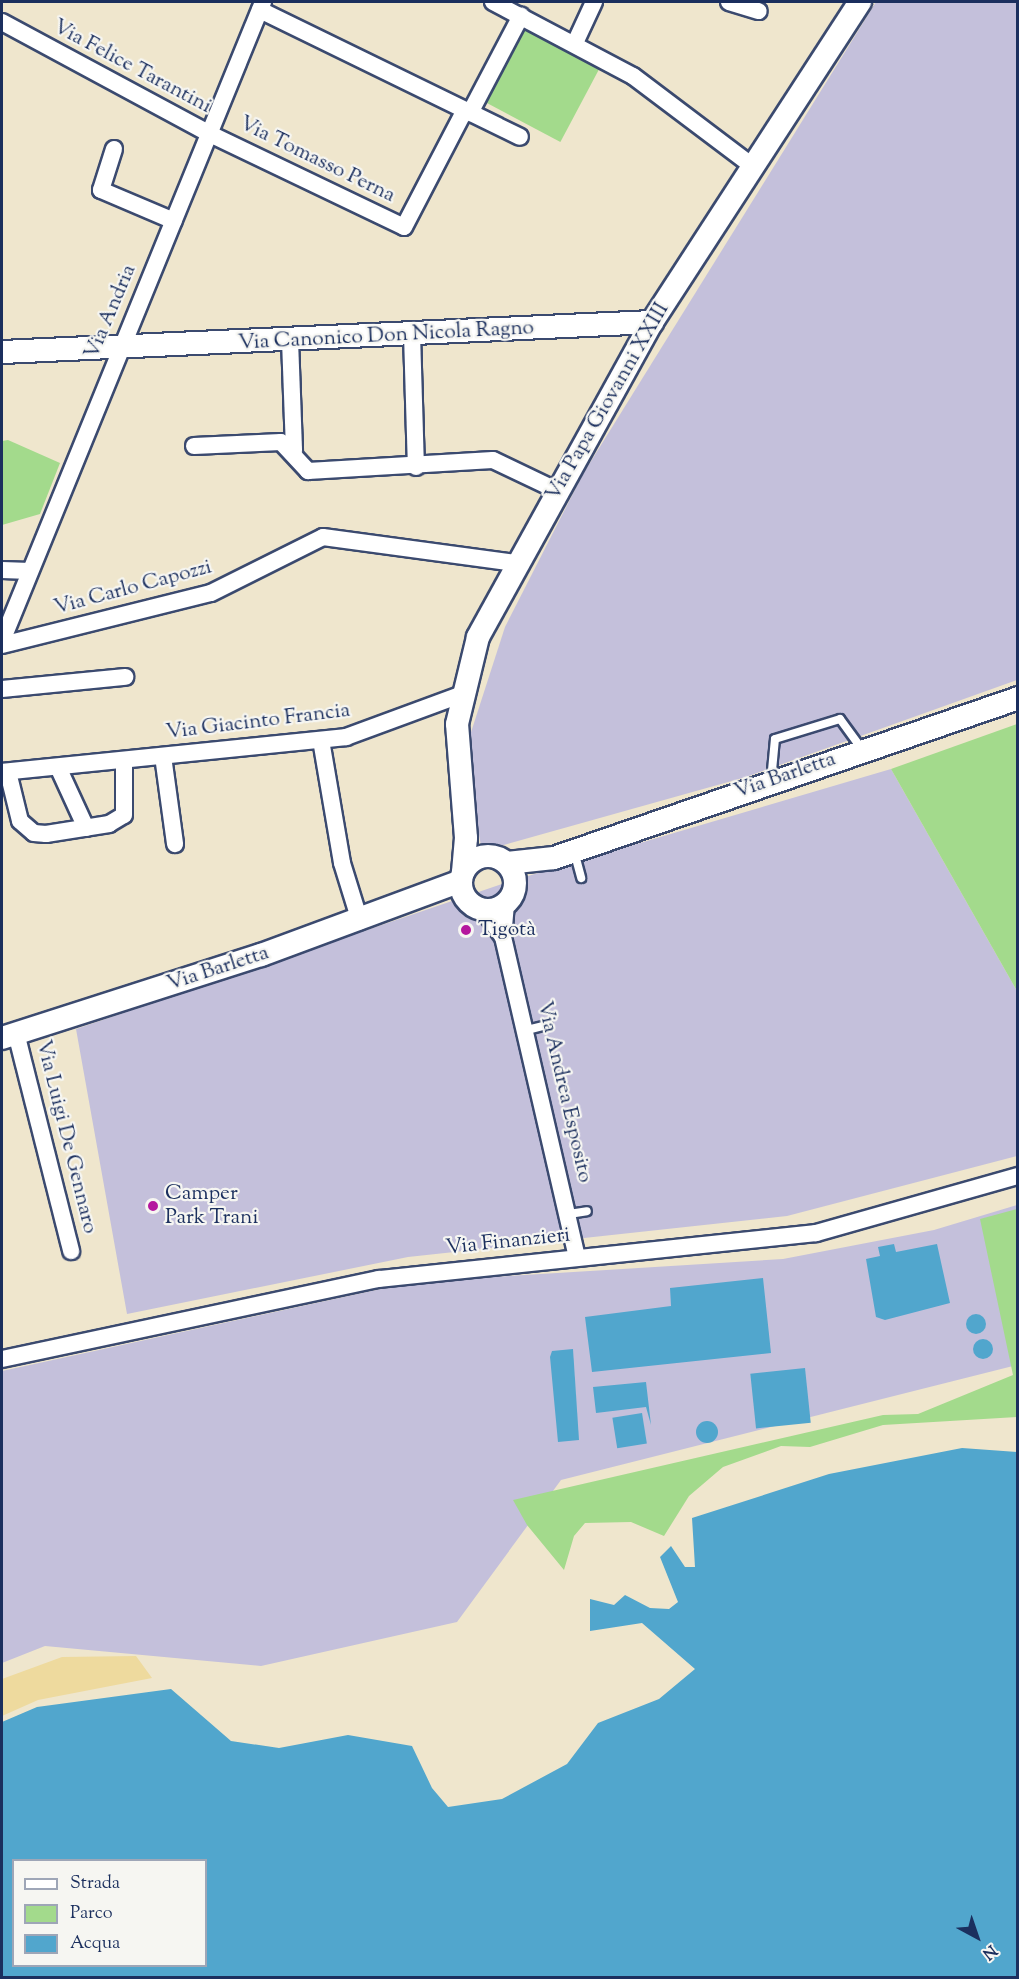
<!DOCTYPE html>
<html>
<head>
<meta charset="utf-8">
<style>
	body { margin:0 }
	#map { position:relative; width:1019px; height:1979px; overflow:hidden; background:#efe6cd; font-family:"Sorts Mill Goudy",serif }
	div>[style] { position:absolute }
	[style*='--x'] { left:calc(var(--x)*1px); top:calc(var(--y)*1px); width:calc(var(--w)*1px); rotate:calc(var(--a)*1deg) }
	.industrial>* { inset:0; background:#c4c0db }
	.green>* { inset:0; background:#a3da8c; transform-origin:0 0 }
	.sand>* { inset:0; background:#eeda9e }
	.water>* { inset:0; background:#51a6cd; transform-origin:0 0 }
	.round { border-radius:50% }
	.roads { filter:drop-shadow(2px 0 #3b4a6f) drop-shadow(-2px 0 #3b4a6f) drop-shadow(0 2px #3b4a6f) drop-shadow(0 -2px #3b4a6f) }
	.lane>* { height:8px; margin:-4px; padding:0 4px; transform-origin:4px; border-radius:4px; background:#fff }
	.street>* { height:16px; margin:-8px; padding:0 8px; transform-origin:8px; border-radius:8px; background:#fff }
	.secondary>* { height:22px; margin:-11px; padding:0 11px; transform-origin:11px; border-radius:11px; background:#fff }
	.secondary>.ring { margin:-11px; padding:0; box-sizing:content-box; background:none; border:22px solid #fff; border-radius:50% }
	.dots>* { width:16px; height:16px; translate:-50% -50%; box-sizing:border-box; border:3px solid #f6f6f2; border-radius:50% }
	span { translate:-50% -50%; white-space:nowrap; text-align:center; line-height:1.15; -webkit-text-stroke:4.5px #f6f6f2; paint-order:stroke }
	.street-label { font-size:21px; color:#1b2f5e }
	.poi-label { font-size:21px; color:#1b2f5e }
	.left { translate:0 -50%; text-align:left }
	.frame { position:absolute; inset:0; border:3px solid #1b2f5e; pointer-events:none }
	.legend { position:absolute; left:12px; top:1859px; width:195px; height:108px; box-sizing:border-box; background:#f6f6f2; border:2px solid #9ea6b7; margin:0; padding:8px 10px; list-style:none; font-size:18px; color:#1b2f5e }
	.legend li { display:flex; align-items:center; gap:12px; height:30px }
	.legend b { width:30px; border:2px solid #9ea6b7 }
	.north { position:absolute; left:947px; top:1907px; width:60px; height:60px; -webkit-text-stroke:4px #f6f6f2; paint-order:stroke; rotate:140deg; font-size:16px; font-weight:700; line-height:24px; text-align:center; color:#1b2f5e }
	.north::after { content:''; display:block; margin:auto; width:21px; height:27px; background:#1b2f5e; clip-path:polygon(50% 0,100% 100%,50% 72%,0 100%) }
</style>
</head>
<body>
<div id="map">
	<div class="industrial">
		<i style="clip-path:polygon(876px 2px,1017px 2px,1017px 680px,746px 777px,482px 851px,464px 754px,505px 627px,583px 474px)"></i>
		<i style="clip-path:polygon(891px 769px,1017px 991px,1017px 1156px,787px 1216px,408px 1257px,127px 1314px,76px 1029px,511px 881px)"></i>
		<i style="clip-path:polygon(1017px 1205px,1017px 1365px,561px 1480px,457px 1622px,261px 1666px,45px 1646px,2px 1663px,2px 1371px,413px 1282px,783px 1259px,934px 1230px)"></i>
	</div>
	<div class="green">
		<i style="left:524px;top:23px;width:88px;height:88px;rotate:28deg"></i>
		<i style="clip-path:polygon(8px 440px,60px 463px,40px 514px,2px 525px,2px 441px)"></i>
		<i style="clip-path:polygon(1017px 724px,1018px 724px,1017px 991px,891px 769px)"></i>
		<i style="clip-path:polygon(1017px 1209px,1017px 1417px,883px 1425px,810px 1447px,781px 1446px,723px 1467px,689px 1496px,664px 1536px,631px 1522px,585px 1523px,574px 1536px,564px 1570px,527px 1525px,513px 1500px,883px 1415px,918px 1414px,1013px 1375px,980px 1219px)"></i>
	</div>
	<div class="sand">
		<i style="clip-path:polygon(136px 1656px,152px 1678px,38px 1700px,2px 1716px,2px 1679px,62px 1657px)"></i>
	</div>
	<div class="water">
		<i style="clip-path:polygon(894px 1244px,896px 1252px,937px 1244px,950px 1303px,885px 1320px,876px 1317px,866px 1259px,880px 1256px,878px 1247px)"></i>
		<i style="clip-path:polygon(763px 1278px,771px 1353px,592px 1372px,585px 1317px,671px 1306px,670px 1288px)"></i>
		<i class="round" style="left:966px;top:1314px;width:20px;height:20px"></i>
		<i class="round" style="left:973px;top:1339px;width:20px;height:20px"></i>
		<i style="clip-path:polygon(573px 1349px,579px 1440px,558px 1442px,550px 1357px,552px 1351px)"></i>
		<i style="left:805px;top:1368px;width:55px;height:55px;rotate:84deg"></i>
		<i style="clip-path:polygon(646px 1382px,651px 1425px,646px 1407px,596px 1413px,593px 1387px)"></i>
		<i style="left:642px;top:1413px;width:31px;height:30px;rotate:81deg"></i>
		<i class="round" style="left:696px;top:1421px;width:22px;height:22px"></i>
		<i style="clip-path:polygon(evenodd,962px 1448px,1017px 1452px,1017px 1977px,2px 1977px,2px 1722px,37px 1707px,171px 1689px,231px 1741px,279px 1748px,348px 1735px,412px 1746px,432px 1788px,448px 1807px,502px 1799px,567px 1764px,598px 1723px,659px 1699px,695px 1669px,642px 1623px,590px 1631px,590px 1599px,614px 1605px,625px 1595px,650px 1608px,669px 1609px,678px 1602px,660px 1557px,671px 1546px,685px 1567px,695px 1567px,692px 1518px,829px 1474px,962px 1448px,14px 1860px,206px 1860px,206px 1966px,14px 1966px,14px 1860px)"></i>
	</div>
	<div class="roads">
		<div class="lane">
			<i style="--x:771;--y:781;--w:42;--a:-84.6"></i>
			<i style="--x:775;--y:739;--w:68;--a:-17.1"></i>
			<i style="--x:840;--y:719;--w:37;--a:54"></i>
			<i style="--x:574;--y:851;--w:28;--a:75"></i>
			<i style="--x:527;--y:1030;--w:21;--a:-14"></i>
			<i style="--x:569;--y:1214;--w:18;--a:-9"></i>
		</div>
		<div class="street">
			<i style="--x:493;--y:2;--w:158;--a:27.9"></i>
			<i style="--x:633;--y:76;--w:148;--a:37"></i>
			<i style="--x:729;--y:2;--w:31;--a:17"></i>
			<i style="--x:260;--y:10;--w:289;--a:26"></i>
			<i style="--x:2;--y:22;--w:236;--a:28.3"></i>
			<i style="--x:210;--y:134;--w:215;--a:25.6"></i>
			<i style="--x:404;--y:227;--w:132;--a:-62.5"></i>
			<i style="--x:575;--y:43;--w:45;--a:-65.1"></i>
			<i style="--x:470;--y:113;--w:110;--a:-62.3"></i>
			<i style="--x:114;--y:149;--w:43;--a:107.6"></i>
			<i style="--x:101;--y:190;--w:79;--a:23"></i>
			<i style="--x:412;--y:334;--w:133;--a:88.3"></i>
			<i style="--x:290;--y:340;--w:111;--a:87.9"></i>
			<i style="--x:194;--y:446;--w:87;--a:-2.6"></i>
			<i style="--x:281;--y:442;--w:40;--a:47"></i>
			<i style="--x:308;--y:471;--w:185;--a:-3.4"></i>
			<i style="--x:493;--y:460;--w:70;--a:25.5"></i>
			<i style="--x:2;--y:570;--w:28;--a:2"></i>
			<i style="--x:2;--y:641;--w:690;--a:-67.78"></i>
			<i style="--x:2;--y:645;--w:215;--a:-14"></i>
			<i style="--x:211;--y:593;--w:125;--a:-26.6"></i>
			<i style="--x:323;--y:537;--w:194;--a:7.7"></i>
			<i style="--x:2;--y:689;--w:124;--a:-5.6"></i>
			<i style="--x:321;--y:740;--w:125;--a:80.3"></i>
			<i style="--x:342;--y:863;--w:61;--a:72.8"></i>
			<i style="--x:163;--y:756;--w:89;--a:82.2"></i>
			<i style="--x:58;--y:767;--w:67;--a:65.3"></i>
			<i style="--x:2;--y:772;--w:346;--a:-5.8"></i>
			<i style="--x:346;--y:737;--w:125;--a:-20.2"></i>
			<i style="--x:8;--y:772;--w:50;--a:76.2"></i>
			<i style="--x:20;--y:821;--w:18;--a:41"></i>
			<i style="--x:34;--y:833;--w:12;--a:5"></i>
			<i style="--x:46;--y:834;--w:64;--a:-9"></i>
			<i style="--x:109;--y:824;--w:17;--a:-31"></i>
			<i style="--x:124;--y:815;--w:55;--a:-90"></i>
			<i style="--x:506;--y:904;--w:33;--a:95"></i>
			<i style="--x:503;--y:937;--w:329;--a:77"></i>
			<i style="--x:484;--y:911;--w:32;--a:54"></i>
			<i style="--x:16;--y:1033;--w:225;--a:75.8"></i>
			<i style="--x:2;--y:1359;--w:385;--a:-12"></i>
			<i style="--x:379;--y:1279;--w:439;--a:-6"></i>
			<i style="--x:816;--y:1233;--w:210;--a:-15.8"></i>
		</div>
		<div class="secondary">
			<i style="--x:2;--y:352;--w:651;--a:-2.64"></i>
			<i class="ring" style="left:461px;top:856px;width:32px;height:32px"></i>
			<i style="--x:507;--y:863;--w:47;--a:-6.1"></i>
			<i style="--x:554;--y:858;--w:491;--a:-19"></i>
			<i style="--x:463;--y:872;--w:34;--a:-85"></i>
			<i style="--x:466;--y:838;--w:114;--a:-94.5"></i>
			<i style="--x:457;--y:724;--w:89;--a:-76.4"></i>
			<i style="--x:478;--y:637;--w:360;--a:-61.1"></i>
			<i style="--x:652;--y:322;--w:382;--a:-57"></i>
			<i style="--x:2;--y:1038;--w:272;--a:-17.8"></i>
			<i style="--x:261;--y:955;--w:213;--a:-20.3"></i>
		</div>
	</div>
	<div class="dots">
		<i style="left:466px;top:930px;background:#b5179e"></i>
		<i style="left:153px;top:1206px;background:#b5179e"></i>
	</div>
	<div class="street-label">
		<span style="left:132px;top:67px;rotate:28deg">Via Felice Tarantini</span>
		<span style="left:317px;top:160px;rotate:26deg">Via Tomasso Perna</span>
		<span style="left:111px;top:312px;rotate:-67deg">Via Andria</span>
		<span style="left:386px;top:336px;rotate:-3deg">Via Canonico Don Nicola Ragno</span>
		<span style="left:608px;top:402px;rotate:-60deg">Via Papa Giovanni XXIII</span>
		<span style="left:133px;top:588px;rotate:-15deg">Via Carlo Capozzi</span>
		<span style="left:258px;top:722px;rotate:-7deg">Via Giacinto Francia</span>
		<span style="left:785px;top:776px;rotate:-19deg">Via Barletta</span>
		<span style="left:218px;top:969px;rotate:-18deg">Via Barletta</span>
		<span style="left:564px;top:1092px;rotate:77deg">Via Andrea Esposito</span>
		<span style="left:66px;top:1137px;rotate:76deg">Via Luigi De Gennaro</span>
		<span style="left:508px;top:1242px;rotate:-6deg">Via Finanzieri</span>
	</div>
	<div class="poi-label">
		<span class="left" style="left:478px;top:930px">Tigotà</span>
		<span class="left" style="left:165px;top:1206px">Camper<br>Park Trani</span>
	</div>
	<div class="frame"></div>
	<ul class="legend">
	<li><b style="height:8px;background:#fff"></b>Strada</li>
	<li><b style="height:16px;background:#a3da8c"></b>Parco</li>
	<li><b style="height:16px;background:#51a6cd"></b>Acqua</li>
	</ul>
	<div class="north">N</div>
</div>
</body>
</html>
